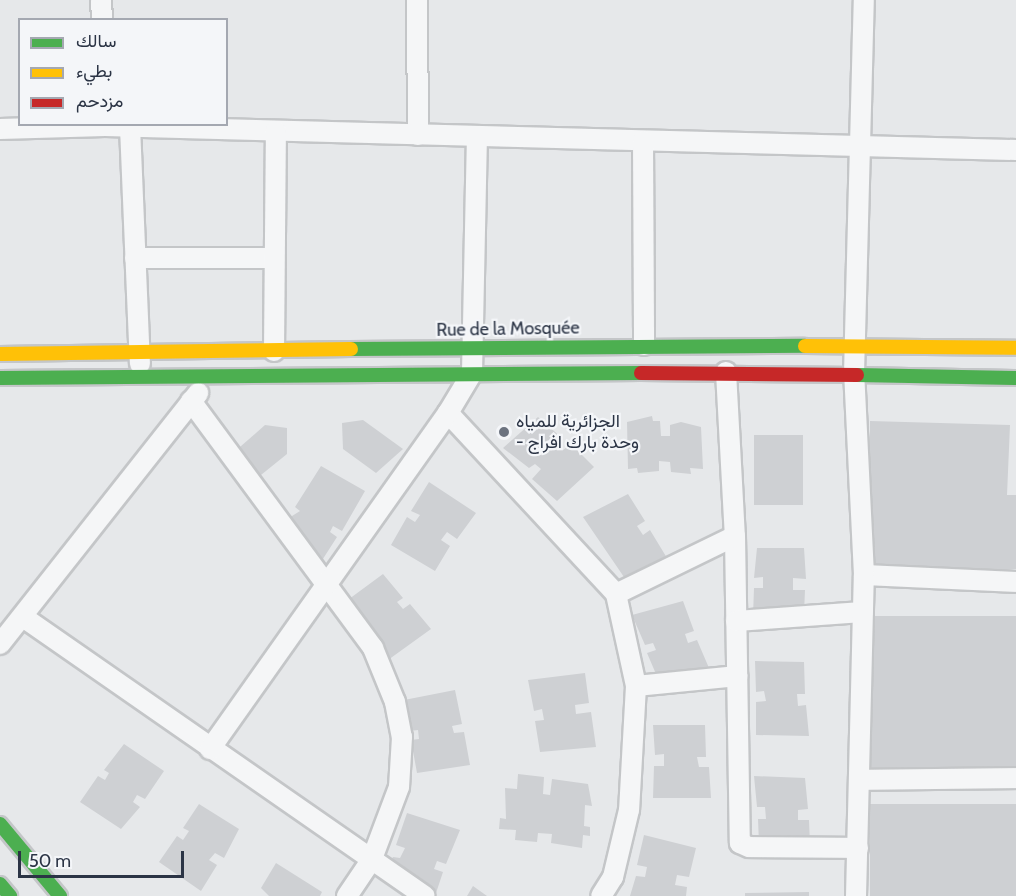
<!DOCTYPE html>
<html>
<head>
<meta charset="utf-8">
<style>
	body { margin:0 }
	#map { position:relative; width:1016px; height:896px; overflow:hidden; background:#e6e8ea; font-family:Cabin,Vazirmatn,sans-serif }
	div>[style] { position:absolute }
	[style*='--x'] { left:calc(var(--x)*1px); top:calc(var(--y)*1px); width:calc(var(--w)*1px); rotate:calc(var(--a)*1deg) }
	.building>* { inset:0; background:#ced0d3; transform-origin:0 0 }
	.roads { filter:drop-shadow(2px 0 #c4c6c8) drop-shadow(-2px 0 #c4c6c8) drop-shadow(0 2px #c4c6c8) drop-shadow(0 -2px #c4c6c8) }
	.street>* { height:20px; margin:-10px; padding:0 10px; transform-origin:10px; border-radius:10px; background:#f5f6f7 }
	.fast>* { height:14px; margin:-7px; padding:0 7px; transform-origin:7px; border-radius:7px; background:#4caf50 }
	.slow>* { height:14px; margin:-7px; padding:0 7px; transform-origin:7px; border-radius:7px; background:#ffc107 }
	.jam>* { height:14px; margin:-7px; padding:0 7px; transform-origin:7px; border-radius:7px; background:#c62828 }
	.dots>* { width:16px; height:16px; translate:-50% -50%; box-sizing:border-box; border:3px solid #f4f6f9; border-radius:50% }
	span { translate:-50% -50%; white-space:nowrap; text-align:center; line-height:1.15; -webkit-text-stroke:4.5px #f4f6f9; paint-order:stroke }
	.street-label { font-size:18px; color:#2b3445 }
	.poi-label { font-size:18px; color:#2b3445 }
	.left { translate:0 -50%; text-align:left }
	.legend { position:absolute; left:18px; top:18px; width:210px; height:108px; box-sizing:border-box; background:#f4f6f9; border:2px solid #a4a8b1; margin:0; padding:8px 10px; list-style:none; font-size:18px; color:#2b3445 }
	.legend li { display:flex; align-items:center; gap:12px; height:30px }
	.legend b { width:30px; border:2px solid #a4a8b1 }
	.scale { position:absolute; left:18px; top:851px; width:166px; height:27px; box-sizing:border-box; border:3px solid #2b3445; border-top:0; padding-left:8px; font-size:18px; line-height:21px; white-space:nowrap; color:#2b3445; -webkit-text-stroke:4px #f4f6f9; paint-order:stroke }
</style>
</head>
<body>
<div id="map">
	<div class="building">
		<i style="clip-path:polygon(652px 416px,653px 421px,660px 421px,661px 436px,670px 436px,670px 425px,681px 422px,701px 427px,703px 469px,690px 468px,691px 474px,671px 472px,670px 462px,659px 461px,659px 471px,638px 473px,637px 468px,628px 469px,627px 422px)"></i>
		<i style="clip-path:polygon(538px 417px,562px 438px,556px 444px,563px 450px,571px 444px,594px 467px,557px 501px,532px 479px,541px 469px,535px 464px,529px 468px,503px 448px)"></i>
		<i style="clip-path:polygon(363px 420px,403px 449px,376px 473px,343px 449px,342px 423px)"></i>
		<i style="clip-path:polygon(870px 421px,1010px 425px,1007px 495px,1016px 495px,1016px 569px,869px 570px)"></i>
		<i style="clip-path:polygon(265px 425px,287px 428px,287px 454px,256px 479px,233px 453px)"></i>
		<i style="left:754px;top:435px;width:49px;height:70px"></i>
		<i style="clip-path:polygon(321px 466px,365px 491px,342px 531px,333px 526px,330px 532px,337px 537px,319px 565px,284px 521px,300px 511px,295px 507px)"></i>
		<i style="clip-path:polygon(429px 482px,476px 513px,457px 539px,447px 532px,441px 540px,450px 546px,435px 571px,391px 545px,407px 517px,415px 522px,420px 515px,411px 511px)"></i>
		<i style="clip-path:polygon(628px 494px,645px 521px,637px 526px,643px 535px,650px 530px,667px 558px,626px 580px,583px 517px)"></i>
		<i style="clip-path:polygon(757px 548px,804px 548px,806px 579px,793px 578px,793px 590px,805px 590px,804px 613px,753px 616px,754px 588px,763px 588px,763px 577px,754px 578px)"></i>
		<i style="clip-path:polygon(383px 574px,403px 598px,397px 602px,403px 609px,410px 604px,431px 629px,388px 660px,369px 636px,376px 632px,368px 624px,364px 626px,345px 602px)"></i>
		<i style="clip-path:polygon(683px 601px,694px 631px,685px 634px,688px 643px,697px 640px,709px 668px,659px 681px,647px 653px,656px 650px,653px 643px,645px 645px,632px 615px)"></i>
		<i style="left:869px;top:616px;width:147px;height:156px"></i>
		<i style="clip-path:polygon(755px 661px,804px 662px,805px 694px,797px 694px,798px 706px,806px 705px,809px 736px,756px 735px,756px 702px,766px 701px,764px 691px,756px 692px)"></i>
		<i style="clip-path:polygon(585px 673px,589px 703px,575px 705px,576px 714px,591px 712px,596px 747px,540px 752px,535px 721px,544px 720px,542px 709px,534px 711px,528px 680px)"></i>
		<i style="clip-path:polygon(455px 690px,462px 724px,452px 726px,454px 733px,464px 732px,470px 765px,417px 773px,411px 740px,419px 739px,418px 730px,410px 731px,404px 700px)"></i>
		<i style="clip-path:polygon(653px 725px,705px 725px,706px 757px,697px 757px,699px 767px,709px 767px,711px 798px,653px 798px,654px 766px,664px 766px,664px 754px,655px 755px)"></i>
		<i style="clip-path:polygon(124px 744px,164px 771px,145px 799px,137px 795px,133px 802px,140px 807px,121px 829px,80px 802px,98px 776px,105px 780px,109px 773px,104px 770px)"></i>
		<i style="clip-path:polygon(518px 774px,544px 777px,543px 794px,550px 795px,552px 779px,588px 784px,592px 806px,585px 805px,584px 826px,590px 827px,590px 836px,583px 835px,582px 848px,551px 843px,552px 834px,538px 833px,537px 842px,515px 840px,516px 830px,499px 829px,500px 818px,506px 819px,505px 788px,517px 789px)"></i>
		<i style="clip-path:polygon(754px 776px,805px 778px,808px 809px,798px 810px,798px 820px,809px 820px,810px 845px,759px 844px,758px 819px,766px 819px,765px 807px,757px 807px)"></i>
		<i style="clip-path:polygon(199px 804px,239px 829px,224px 858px,215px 853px,209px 860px,217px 865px,201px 891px,159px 862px,177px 836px,183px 840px,189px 831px,183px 828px)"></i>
		<i style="left:870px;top:804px;width:146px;height:92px"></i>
		<i style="clip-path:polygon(407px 813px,460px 830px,446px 864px,437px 861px,434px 869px,443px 872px,435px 896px,428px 896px,387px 868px,393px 857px,400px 858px,405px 848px,396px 845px)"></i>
		<i style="clip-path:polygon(644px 835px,696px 848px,689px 877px,677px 875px,675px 885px,687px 887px,686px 896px,630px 896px,636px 876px,645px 877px,647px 867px,637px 865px)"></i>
		<i style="clip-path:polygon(276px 863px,322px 892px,320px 896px,269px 896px,261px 888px)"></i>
		<i style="clip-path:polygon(473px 886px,487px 896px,467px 896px)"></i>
		<i style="clip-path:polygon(809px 892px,809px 896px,745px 896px,745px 893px)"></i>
	</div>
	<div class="roads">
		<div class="street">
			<i style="--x:101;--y:0;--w:20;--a:87"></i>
			<i style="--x:417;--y:0;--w:135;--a:89.6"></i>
			<i style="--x:130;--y:127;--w:237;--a:87.6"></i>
			<i style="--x:0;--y:129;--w:105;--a:-1.6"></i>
			<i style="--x:105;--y:126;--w:911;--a:1.51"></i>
			<i style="--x:643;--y:141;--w:204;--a:89.7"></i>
			<i style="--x:135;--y:258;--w:137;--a:0"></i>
			<i style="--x:274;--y:351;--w:220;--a:-89.5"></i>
			<i style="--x:726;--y:372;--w:164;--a:86.9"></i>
			<i style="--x:735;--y:536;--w:307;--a:89.1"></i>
			<i style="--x:740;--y:843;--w:10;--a:24"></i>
			<i style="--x:749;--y:847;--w:109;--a:0.5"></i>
			<i style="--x:191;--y:401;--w:307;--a:53.6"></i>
			<i style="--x:373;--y:648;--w:58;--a:67.8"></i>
			<i style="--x:395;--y:702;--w:36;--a:79"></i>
			<i style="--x:402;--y:737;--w:50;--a:93.4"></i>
			<i style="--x:399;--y:787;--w:77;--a:110.6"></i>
			<i style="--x:372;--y:859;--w:45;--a:124"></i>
			<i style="--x:448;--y:413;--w:247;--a:47.1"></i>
			<i style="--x:616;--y:594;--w:94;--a:77.7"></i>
			<i style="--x:636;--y:686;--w:124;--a:93.2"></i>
			<i style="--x:629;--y:810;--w:69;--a:103.4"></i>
			<i style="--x:613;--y:877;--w:22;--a:122"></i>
			<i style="--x:864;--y:575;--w:152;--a:2.6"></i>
			<i style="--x:616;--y:594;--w:132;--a:-26"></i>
			<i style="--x:23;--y:617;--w:489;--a:34.8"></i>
			<i style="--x:736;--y:621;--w:127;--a:-4.1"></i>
			<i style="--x:0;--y:644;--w:320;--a:-51.7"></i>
			<i style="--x:636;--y:686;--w:102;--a:-5.6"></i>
			<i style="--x:210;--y:749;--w:412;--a:-54.7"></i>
			<i style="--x:448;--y:413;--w:47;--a:-59"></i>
			<i style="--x:472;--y:373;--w:237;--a:-88.8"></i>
			<i style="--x:859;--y:780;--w:157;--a:-0.7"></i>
			<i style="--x:856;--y:896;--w:321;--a:-88.6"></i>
			<i style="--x:864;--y:575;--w:201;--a:-92.8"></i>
			<i style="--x:854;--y:374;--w:374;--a:-88.5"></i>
		</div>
		<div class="fast">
			<i style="--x:351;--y:349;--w:454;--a:-0.4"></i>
			<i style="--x:857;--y:375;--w:159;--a:1.1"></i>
			<i style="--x:0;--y:378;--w:641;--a:-0.45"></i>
			<i style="--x:0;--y:824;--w:94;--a:50.2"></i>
			<i style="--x:0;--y:884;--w:16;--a:50"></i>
		</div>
		<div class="slow">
			<i style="--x:805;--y:346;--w:211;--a:0.5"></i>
			<i style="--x:0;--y:354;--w:351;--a:-0.8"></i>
		</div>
		<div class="jam">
			<i style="--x:641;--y:373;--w:216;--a:0.5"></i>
		</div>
	</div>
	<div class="dots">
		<i style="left:504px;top:432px;background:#6c737f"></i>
	</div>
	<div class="street-label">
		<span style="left:508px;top:329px;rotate:-1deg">Rue de la Mosquée</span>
	</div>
	<div class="poi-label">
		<span class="left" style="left:516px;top:432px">الجزائرية للمياه<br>- وحدة بارك افراج</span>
	</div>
	<ul class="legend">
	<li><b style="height:8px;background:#4caf50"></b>سالك</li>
	<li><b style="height:8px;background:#ffc107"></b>بطيء</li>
	<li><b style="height:8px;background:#c62828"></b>مزدحم</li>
	</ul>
	<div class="scale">50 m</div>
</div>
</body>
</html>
